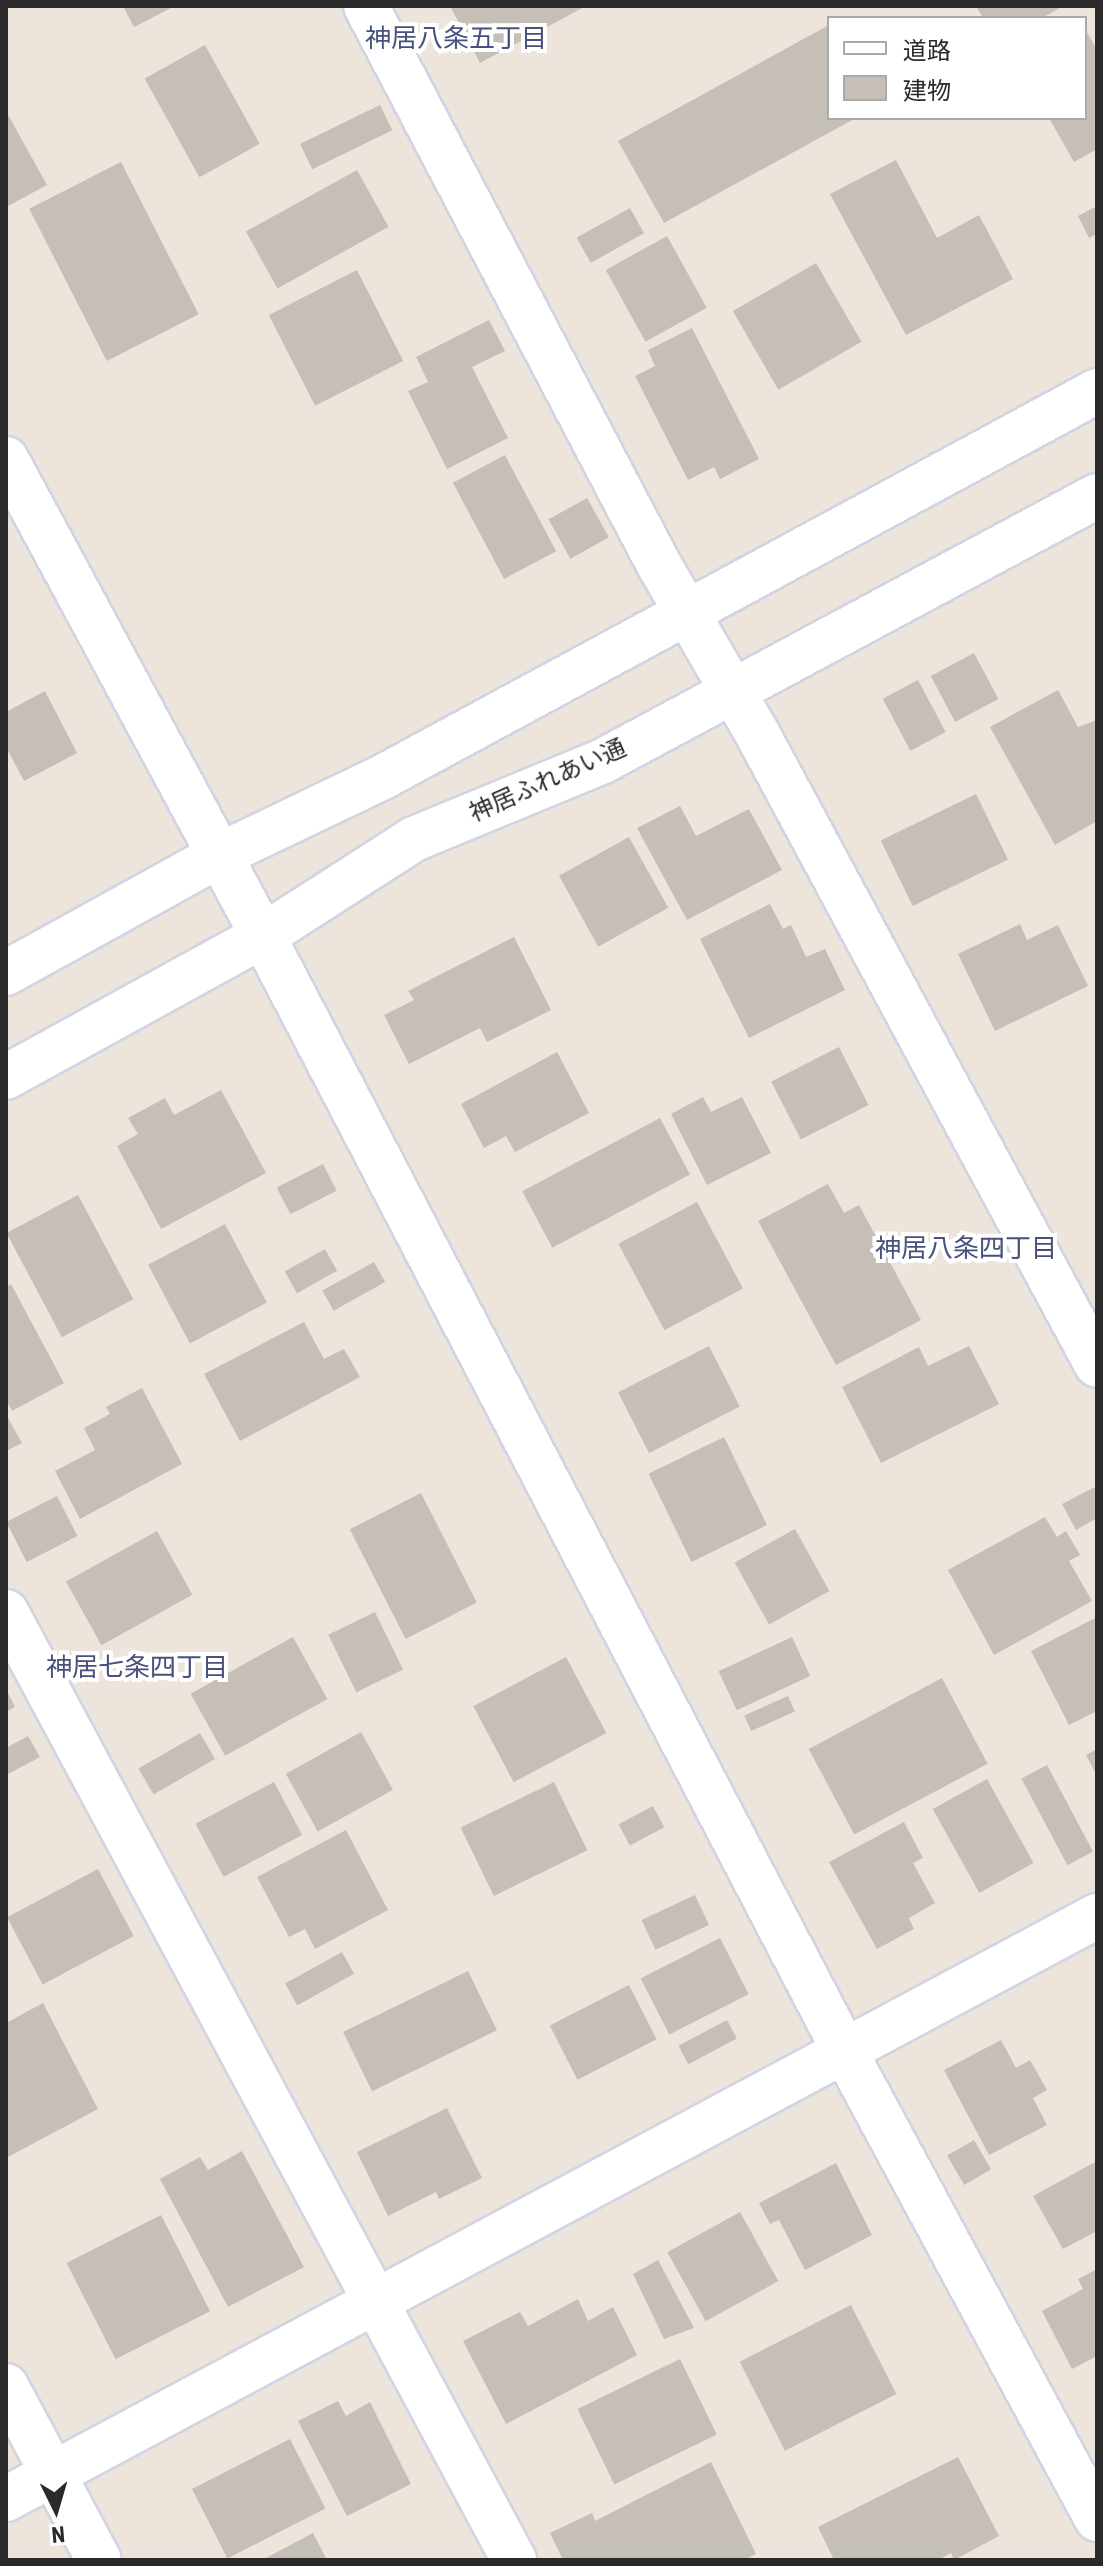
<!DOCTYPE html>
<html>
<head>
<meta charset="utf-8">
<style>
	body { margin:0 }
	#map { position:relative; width:1103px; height:2566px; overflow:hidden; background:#ede5db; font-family:"Roboto Condensed","Noto Sans JP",sans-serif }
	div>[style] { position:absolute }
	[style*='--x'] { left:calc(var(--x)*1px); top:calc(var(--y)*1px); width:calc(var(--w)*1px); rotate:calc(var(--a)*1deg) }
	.building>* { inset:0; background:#c5bfb8; transform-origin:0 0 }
	.roads { filter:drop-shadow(2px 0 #d0d4e3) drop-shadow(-2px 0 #d0d4e3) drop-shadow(0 2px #d0d4e3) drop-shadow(0 -2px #d0d4e3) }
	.street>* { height:44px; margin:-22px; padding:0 22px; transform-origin:22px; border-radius:22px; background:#fff }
	.secondary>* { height:44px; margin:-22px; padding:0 22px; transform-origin:22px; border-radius:22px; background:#fff }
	span { translate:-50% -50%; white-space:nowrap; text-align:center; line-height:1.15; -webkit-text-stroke:8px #fff; paint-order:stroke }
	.street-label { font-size:24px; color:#2a2a2a }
	.neighbourhood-label { font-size:26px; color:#48517c }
	.frame { position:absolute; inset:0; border:8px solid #2a2a2a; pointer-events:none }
	.legend { position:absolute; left:827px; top:16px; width:260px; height:104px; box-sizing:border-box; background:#fff; border:2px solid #aaa; margin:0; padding:10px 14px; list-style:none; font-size:24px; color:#2a2a2a }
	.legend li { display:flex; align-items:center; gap:16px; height:40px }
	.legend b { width:40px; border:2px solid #aaa }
	.north { position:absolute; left:16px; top:2470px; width:80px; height:80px; -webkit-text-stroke:6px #fff; paint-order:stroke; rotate:175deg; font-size:22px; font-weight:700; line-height:32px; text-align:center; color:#2a2a2a }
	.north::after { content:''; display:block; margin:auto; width:28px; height:36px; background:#2a2a2a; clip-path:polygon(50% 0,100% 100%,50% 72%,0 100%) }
</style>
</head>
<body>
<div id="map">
	<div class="building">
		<i style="clip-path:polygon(123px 6px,175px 6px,134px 27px)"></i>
		<i style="clip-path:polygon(450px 6px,586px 6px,480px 63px)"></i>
		<i style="clip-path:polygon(976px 6px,1063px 6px,1042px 18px,983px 18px)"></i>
		<i style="clip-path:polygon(829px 25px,829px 118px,856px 118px,664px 223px,618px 141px)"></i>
		<i style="clip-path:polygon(1085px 29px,1097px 50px,1097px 149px,1074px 162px,1049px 118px,1085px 118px)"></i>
		<i style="left:205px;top:45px;width:113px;height:69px;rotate:61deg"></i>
		<i style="left:380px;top:105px;width:28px;height:89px;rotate:64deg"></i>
		<i style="clip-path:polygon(6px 111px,47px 185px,6px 207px)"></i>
		<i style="clip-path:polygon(896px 160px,937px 238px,979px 215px,1013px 279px,906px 335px,830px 194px)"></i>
		<i style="left:121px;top:162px;width:171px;height:103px;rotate:63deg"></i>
		<i style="left:357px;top:170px;width:65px;height:127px;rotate:61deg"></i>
		<i style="clip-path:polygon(1097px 206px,1097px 234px,1089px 238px,1078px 216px)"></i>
		<i style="left:630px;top:208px;width:29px;height:61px;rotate:61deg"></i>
		<i style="left:667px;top:236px;width:82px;height:70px;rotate:61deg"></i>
		<i style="left:816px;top:263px;width:91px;height:96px;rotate:60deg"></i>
		<i style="left:357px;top:270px;width:102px;height:99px;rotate:63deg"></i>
		<i style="clip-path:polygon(489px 320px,505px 351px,472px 367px,508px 438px,447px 469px,408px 391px,428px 382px,416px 357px)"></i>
		<i style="clip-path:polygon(692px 328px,759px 459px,720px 479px,714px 467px,688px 480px,635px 376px,655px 366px,648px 350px)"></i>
		<i style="left:505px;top:455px;width:109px;height:59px;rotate:62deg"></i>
		<i style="left:587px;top:498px;width:45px;height:44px;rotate:61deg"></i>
		<i style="left:974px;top:653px;width:52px;height:49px;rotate:62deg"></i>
		<i style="left:918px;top:680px;width:59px;height:40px;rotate:62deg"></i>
		<i style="clip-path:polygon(1058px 690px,1078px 727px,1097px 720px,1097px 821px,1055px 845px,990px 727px)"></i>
		<i style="clip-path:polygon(45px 691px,77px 753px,24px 781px,6px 747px,6px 712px)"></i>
		<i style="left:976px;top:794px;width:73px;height:106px;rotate:64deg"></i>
		<i style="clip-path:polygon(680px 806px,696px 836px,749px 809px,782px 870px,687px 920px,637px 828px)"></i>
		<i style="left:629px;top:837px;width:81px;height:80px;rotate:61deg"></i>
		<i style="clip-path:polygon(770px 904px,783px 929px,791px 925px,806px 957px,825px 949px,845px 990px,749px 1038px,700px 939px)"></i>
		<i style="clip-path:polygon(1020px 924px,1027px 940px,1058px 925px,1088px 986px,995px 1031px,958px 954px)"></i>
		<i style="clip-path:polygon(514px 937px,551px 1010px,487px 1042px,480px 1028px,409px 1064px,384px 1015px,414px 1000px,408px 991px)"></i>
		<i style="left:839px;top:1047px;width:65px;height:76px;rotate:63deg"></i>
		<i style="clip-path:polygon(557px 1052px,589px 1113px,515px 1152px,506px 1136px,484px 1148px,461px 1104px)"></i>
		<i style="clip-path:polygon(221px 1090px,266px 1173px,161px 1229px,117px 1146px,138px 1134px,128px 1118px,165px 1098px,174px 1115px)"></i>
		<i style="clip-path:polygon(703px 1097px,711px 1112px,742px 1097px,771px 1153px,707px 1185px,671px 1114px)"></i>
		<i style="left:660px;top:1118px;width:64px;height:156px;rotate:62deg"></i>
		<i style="left:323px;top:1164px;width:30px;height:52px;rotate:63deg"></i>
		<i style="clip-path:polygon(828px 1184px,844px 1213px,859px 1205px,921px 1320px,836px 1365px,758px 1221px)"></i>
		<i style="left:78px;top:1195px;width:118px;height:81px;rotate:62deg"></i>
		<i style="left:697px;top:1202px;width:98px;height:89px;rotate:62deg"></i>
		<i style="left:225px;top:1224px;width:89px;height:87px;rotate:62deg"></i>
		<i style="left:325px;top:1249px;width:25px;height:46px;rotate:61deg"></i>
		<i style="left:374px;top:1262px;width:23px;height:59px;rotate:61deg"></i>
		<i style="clip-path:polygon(11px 1284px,64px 1383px,12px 1411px,6px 1400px,6px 1287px)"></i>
		<i style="clip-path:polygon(304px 1322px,324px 1359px,344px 1349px,360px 1377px,240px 1441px,204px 1374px)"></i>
		<i style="left:709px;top:1346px;width:68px;height:102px;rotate:63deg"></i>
		<i style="clip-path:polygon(969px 1346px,999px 1404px,881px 1463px,842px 1387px,919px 1347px,928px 1366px)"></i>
		<i style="clip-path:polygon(142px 1388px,182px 1464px,80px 1519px,55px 1471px,95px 1450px,84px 1428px,110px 1414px,106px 1407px)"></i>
		<i style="clip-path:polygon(8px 1418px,22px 1443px,6px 1451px,6px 1419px)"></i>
		<i style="left:724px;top:1437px;width:98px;height:84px;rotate:64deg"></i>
		<i style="clip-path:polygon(1097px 1486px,1097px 1518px,1076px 1530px,1062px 1504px)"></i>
		<i style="left:421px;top:1493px;width:123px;height:80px;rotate:63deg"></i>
		<i style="left:57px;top:1496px;width:45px;height:57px;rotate:63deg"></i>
		<i style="clip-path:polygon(1045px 1517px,1057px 1537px,1066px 1531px,1080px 1555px,1069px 1561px,1092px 1601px,994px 1655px,948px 1570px)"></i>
		<i style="left:795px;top:1529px;width:71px;height:69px;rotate:61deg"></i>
		<i style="left:157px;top:1531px;width:73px;height:104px;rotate:61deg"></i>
		<i style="left:375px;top:1612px;width:64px;height:52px;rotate:64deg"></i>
		<i style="clip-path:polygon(1097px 1617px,1097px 1711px,1069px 1725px,1031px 1651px)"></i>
		<i style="left:293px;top:1637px;width:71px;height:117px;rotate:61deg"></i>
		<i style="left:792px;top:1637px;width:43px;height:81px;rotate:65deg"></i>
		<i style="left:566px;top:1657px;width:86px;height:105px;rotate:62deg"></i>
		<i style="left:942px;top:1678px;width:97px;height:151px;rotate:62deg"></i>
		<i style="clip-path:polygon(6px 1689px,15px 1707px,6px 1712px)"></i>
		<i style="left:788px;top:1696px;width:17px;height:48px;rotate:66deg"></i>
		<i style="left:361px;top:1732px;width:66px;height:86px;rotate:61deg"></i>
		<i style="left:200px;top:1733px;width:30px;height:71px;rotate:60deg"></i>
		<i style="clip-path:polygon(28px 1736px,40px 1757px,6px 1775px,6px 1748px)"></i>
		<i style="clip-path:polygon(1097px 1749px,1097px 1776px,1086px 1755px)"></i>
		<i style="left:1047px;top:1765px;width:98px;height:29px;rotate:62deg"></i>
		<i style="left:987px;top:1779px;width:96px;height:62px;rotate:61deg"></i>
		<i style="left:274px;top:1782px;width:60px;height:89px;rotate:62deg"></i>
		<i style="left:554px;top:1782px;width:76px;height:104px;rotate:64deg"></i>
		<i style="left:653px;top:1806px;width:24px;height:39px;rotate:62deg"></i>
		<i style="clip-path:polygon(904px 1822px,923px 1858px,913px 1863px,935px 1903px,909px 1918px,914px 1929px,877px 1949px,829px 1862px)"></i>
		<i style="clip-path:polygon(346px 1830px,388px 1910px,315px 1949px,305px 1929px,289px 1937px,257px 1877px)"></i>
		<i style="left:98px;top:1869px;width:76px;height:103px;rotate:62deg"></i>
		<i style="left:695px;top:1895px;width:33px;height:59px;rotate:65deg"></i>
		<i style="left:720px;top:1938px;width:63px;height:89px;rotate:63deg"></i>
		<i style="left:342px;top:1952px;width:25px;height:65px;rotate:61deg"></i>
		<i style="left:468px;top:1971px;width:66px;height:139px;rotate:64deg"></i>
		<i style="left:629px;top:1985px;width:61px;height:89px;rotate:63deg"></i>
		<i style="clip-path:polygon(43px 2003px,98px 2109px,6px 2158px,6px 2023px)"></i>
		<i style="left:727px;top:2020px;width:21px;height:55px;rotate:62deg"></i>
		<i style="clip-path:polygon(1001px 2040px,1016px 2068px,1030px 2060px,1047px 2090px,1033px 2098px,1047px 2125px,989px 2155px,944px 2070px)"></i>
		<i style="clip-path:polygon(447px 2108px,482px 2178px,439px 2199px,436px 2192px,388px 2216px,357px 2152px)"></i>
		<i style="left:974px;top:2140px;width:34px;height:31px;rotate:60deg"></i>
		<i style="clip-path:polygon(242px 2151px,304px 2267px,228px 2307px,160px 2179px,200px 2157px,208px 2170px)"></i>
		<i style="clip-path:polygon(1097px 2161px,1097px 2231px,1063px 2249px,1033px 2196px)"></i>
		<i style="clip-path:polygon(836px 2163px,872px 2235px,805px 2270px,779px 2220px,770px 2224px,759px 2203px)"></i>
		<i style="left:740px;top:2212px;width:79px;height:83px;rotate:61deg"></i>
		<i style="left:161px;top:2215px;width:108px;height:106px;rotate:63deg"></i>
		<i style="clip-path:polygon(658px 2260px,694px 2328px,664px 2339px,633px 2274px)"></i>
		<i style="clip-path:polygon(1097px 2269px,1097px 2356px,1072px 2369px,1042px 2311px,1083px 2289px,1078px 2279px)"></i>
		<i style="clip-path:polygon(578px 2299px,588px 2321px,613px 2307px,637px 2355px,506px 2424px,463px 2341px,520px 2312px,528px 2326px)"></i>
		<i style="left:851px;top:2305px;width:100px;height:125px;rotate:63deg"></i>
		<i style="left:680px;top:2359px;width:84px;height:114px;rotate:64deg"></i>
		<i style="clip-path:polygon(338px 2401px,346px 2416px,370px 2402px,411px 2484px,347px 2516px,298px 2421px)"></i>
		<i style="left:290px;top:2439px;width:78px;height:110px;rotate:63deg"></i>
		<i style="clip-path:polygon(958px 2457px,999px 2536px,954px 2560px,951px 2553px,938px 2560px,834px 2560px,818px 2527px)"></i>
		<i style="clip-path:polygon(711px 2462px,756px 2554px,744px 2560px,563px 2560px,550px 2533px,592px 2513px,595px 2521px)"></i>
		<i style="clip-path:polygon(313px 2533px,327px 2560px,262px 2560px)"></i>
	</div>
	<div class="roads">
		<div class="street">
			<i style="--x:366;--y:6;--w:629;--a:62.33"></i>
			<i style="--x:658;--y:563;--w:199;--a:59.8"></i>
			<i style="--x:758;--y:735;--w:715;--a:61.72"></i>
			<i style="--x:6;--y:459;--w:542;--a:61.68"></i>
			<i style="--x:263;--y:936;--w:1256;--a:62.46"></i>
			<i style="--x:844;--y:2050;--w:533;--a:61.66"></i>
			<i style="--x:6;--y:973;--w:244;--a:-28.9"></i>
			<i style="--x:220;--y:855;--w:178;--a:-25.6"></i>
			<i style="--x:381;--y:778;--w:814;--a:-28.39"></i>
			<i style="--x:6;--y:1077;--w:293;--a:-28.8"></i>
			<i style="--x:263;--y:936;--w:179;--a:-32.7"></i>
			<i style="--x:414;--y:839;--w:204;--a:-22.4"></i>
			<i style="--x:603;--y:761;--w:561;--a:-28.21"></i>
			<i style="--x:6;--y:1612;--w:1076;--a:61.81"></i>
			<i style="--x:6;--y:2499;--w:1237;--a:-28.12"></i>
		</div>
		<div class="secondary">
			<i style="--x:6;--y:2386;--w:197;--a:61.9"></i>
		</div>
	</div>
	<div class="street-label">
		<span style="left:548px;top:781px;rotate:-24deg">神居ふれあい通</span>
	</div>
	<div class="neighbourhood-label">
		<span style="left:456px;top:39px">神居八条五丁目</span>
		<span style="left:966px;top:1249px">神居八条四丁目</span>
		<span style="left:137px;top:1668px">神居七条四丁目</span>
	</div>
	<div class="frame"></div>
	<ul class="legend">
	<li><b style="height:10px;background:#fff"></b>道路</li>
	<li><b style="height:22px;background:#c5bfb8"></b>建物</li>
	</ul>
	<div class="north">N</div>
</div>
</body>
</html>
